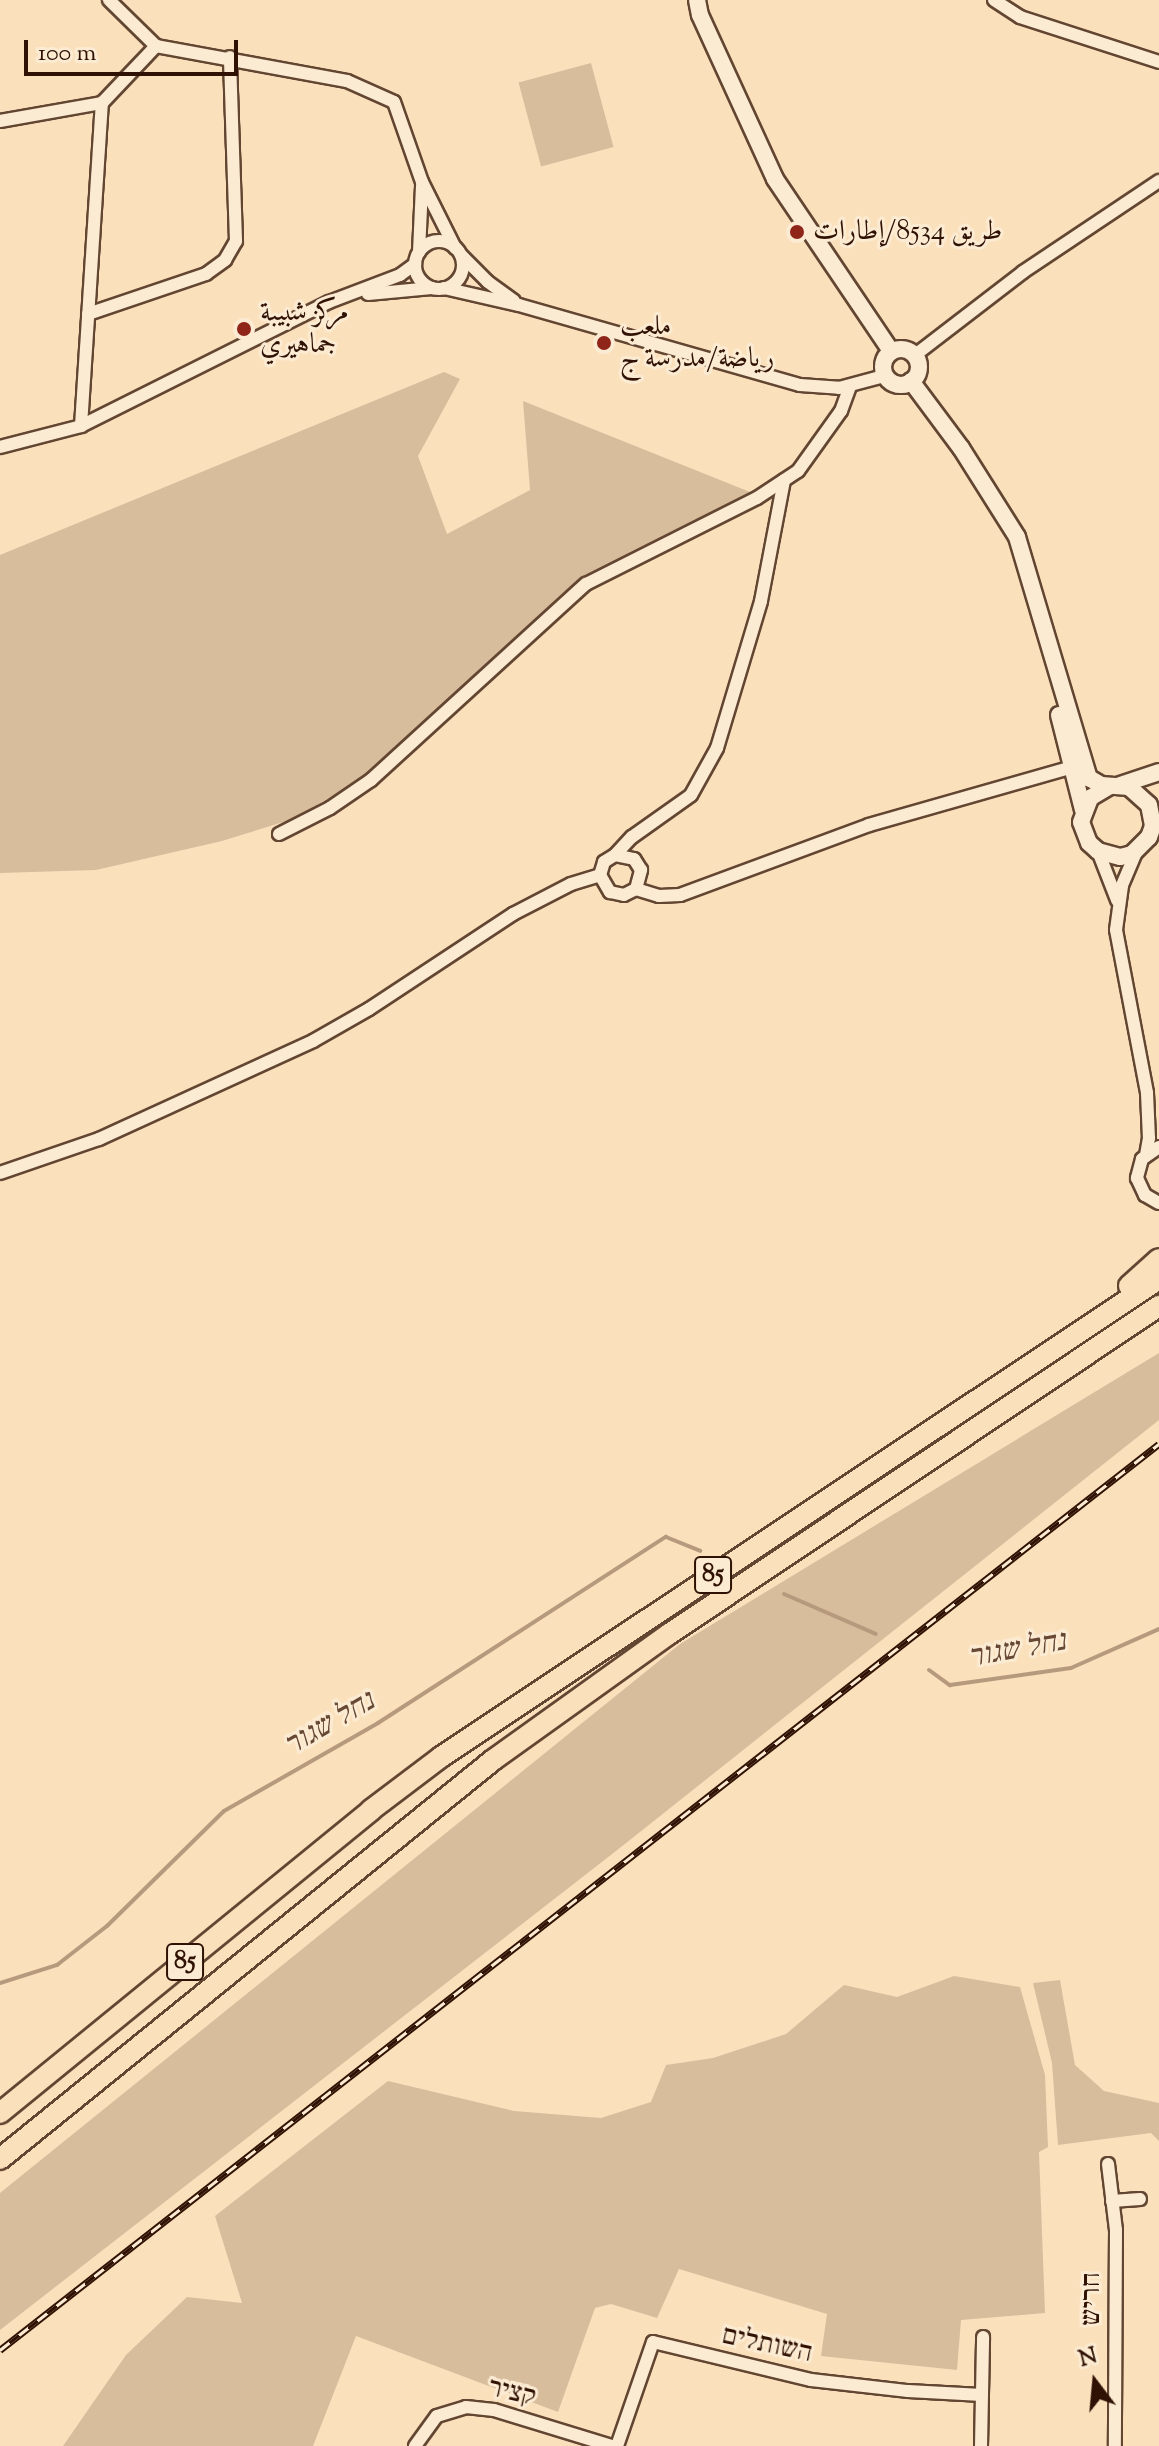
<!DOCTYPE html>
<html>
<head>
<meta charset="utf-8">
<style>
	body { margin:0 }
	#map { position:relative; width:1159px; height:2446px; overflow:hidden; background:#fbe0bc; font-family:"Sorts Mill Goudy",Amiri,"Frank Ruhl Libre",serif }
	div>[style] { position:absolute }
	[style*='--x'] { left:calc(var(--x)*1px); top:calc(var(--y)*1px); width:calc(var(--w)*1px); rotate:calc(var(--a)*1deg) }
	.green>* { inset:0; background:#d8bd9d; transform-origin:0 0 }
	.stream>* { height:4px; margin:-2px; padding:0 2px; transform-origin:2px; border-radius:2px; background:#b69a7d }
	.roads { filter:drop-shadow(2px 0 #634632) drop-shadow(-2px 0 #634632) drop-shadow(0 2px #634632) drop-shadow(0 -2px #634632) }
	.minor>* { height:12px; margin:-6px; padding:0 6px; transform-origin:6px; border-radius:6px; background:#fcebd3 }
	.minor>.ring { margin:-6px; padding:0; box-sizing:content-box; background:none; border:12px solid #fcebd3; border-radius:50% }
	.secondary>* { height:16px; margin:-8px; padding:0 8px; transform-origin:8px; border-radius:8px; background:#fcebd3 }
	.secondary>.ring { margin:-8px; padding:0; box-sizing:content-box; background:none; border:16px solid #fcebd3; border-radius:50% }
	.trunk>* { height:20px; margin:-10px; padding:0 10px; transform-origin:10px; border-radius:10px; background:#fbe0bc }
	.rail>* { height:7px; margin-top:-3.5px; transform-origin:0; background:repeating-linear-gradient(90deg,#fcebd3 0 12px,#301204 0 24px); box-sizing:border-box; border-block:2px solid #301204 }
	.dots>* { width:22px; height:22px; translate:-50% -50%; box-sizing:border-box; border:4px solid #fcebd3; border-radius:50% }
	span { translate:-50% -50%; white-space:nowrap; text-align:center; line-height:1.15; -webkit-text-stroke:6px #fcebd3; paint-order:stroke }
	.shield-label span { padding:2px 6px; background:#fcebd3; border:2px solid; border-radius:6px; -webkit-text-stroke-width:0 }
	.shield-label { font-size:26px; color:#301204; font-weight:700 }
	.poi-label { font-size:28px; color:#301204 }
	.left { translate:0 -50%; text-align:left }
	.street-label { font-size:28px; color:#301204 }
	.water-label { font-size:30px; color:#664834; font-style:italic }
	.north { position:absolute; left:1055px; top:2342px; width:80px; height:80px; -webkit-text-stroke:6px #fcebd3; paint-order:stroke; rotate:344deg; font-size:22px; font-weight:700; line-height:32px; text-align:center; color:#301204 }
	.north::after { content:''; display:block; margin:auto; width:28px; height:36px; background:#301204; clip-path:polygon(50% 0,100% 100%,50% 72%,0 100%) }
	.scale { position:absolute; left:24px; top:40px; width:214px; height:36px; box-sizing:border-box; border:4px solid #301204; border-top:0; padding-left:10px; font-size:24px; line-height:28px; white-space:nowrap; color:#301204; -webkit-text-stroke:6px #fcebd3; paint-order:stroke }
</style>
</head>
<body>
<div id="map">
	<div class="green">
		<i style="left:591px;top:63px;width:87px;height:75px;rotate:75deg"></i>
		<i style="clip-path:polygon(444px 372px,460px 379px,418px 456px,447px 534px,530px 490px,523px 401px,755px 494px,573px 596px,365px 778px,290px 820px,222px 841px,96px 870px,0 873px,0 555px)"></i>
		<i style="clip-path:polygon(1159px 1353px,1159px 1420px,616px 1851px,0 2330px,0 2193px,680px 1644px)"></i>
		<i style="clip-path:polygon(954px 1976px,1020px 1987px,1045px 2075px,1048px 2147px,1039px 2152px,1045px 2313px,961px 2320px,957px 2370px,821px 2356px,827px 2314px,679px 2269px,657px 2318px,611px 2304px,595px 2308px,558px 2412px,356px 2336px,313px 2446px,63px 2446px,126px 2355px,187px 2297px,242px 2303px,215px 2216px,388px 2081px,514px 2111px,601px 2118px,651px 2102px,666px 2065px,713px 2058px,786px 2034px,844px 1985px,897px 1997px)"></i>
		<i style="clip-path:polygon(1060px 1980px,1075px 2065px,1104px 2091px,1159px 2103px,1159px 2141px,1151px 2133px,1058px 2145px,1052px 2063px,1033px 1983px)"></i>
	</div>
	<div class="stream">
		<i style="--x:784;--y:1594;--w:100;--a:23.5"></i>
		<i style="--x:929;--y:1670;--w:26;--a:36"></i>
		<i style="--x:950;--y:1685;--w:122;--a:-8"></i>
		<i style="--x:1071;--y:1668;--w:96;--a:-23.9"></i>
		<i style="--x:0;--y:1983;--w:60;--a:-17.5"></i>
		<i style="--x:57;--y:1965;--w:63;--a:-38"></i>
		<i style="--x:107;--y:1926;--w:164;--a:-44.5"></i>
		<i style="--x:224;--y:1811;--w:177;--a:-29.7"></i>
		<i style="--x:378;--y:1723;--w:343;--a:-32.9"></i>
		<i style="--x:666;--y:1537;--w:37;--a:22"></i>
	</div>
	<div class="roads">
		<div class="minor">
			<i style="--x:109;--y:0;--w:66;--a:44.4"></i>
			<i style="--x:156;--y:46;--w:194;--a:10.4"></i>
			<i style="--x:347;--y:81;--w:51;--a:24.1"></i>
			<i style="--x:394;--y:102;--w:85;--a:70.7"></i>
			<i style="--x:422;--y:182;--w:74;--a:63.4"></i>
			<i style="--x:994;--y:0;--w:31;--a:33"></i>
			<i style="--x:1020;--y:17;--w:146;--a:17.9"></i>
			<i style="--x:0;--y:121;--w:104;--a:-10"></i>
			<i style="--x:102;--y:103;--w:79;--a:-46.5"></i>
			<i class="ring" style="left:415px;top:241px;width:36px;height:36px"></i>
			<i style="--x:419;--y:252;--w:66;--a:-87.4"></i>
			<i style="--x:461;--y:255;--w:38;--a:45"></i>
			<i style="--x:488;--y:282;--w:32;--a:36"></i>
			<i style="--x:444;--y:288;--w:77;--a:12.8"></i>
			<i style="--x:519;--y:305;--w:292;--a:15.9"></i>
			<i style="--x:800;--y:385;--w:39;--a:4"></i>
			<i style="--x:839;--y:388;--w:47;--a:-14.9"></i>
			<i style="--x:368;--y:294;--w:64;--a:-5.4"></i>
			<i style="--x:88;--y:314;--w:125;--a:-18.7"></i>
			<i style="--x:206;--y:274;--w:24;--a:-36"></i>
			<i style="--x:225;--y:260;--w:22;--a:-60"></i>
			<i style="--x:236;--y:241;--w:184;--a:-91.9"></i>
			<i style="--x:915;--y:355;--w:136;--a:-37.5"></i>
			<i style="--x:1023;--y:272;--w:164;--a:-33.8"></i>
			<i style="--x:81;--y:426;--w:324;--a:-86.3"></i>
			<i style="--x:0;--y:447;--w:84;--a:-14.5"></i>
			<i style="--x:81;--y:426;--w:277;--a:-26.6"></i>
			<i style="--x:329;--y:302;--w:76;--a:-20.8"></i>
			<i style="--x:400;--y:275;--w:19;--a:-36"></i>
			<i style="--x:279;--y:834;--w:57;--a:-27"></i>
			<i style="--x:330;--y:808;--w:50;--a:-34.3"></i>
			<i style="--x:371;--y:780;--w:291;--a:-42.4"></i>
			<i style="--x:586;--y:584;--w:191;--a:-26.7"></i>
			<i style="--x:757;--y:498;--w:49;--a:-33.4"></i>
			<i style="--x:798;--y:471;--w:74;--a:-54.4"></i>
			<i style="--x:841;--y:411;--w:27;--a:-70"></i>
			<i style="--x:1137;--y:850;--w:39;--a:113"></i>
			<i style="--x:1122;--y:886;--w:44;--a:97.8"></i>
			<i style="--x:1116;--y:930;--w:166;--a:79.2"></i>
			<i style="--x:1147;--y:1093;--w:45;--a:87.5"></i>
			<i style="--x:1149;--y:1138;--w:17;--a:100"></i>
			<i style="--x:1098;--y:851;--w:53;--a:68.8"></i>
			<i style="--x:615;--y:855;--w:25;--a:-47"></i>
			<i style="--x:632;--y:837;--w:72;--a:-35.4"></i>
			<i style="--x:691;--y:795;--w:54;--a:-61"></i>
			<i style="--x:717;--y:748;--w:153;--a:-73.3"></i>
			<i style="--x:761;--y:601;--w:123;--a:-79.2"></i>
			<i style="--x:636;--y:889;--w:20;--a:-75"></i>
			<i style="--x:641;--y:870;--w:13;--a:-122"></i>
			<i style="--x:634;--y:859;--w:19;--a:-168"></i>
			<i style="--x:615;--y:855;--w:13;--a:148"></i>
			<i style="--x:604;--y:862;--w:14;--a:107"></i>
			<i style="--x:600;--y:875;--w:20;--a:60"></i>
			<i style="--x:610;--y:892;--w:14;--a:12"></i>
			<i style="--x:624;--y:895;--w:13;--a:-27"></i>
			<i style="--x:636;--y:889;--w:24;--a:17"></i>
			<i style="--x:659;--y:896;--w:21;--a:-3"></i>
			<i style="--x:680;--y:895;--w:202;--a:-20.3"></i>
			<i style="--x:869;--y:825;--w:219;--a:-15.9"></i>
			<i style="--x:1159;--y:1147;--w:21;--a:145"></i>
			<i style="--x:1142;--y:1159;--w:20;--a:105"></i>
			<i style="--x:1137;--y:1178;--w:19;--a:65"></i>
			<i style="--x:1145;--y:1195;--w:16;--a:30"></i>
			<i style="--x:0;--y:1173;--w:105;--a:-19"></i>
			<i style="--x:99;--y:1139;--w:235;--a:-24.6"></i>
			<i style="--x:313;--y:1041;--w:64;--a:-29.7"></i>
			<i style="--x:369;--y:1009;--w:173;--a:-33.4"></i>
			<i style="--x:513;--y:914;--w:65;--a:-27.3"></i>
			<i style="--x:571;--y:884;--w:30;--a:-17"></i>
			<i style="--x:1108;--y:2164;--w:66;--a:83.1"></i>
			<i style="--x:1116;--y:2230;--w:216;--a:90.3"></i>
			<i style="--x:1112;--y:2201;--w:28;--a:-4"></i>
			<i style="--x:415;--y:2446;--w:37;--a:-54"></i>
			<i style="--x:437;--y:2416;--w:30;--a:-17"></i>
			<i style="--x:466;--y:2407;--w:28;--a:6"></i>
			<i style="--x:494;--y:2410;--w:123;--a:17"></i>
			<i style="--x:617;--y:2446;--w:110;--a:-70.9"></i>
			<i style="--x:653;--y:2342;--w:163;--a:13.5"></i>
			<i style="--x:811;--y:2380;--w:98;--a:6.5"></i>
			<i style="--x:908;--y:2391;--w:74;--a:3.1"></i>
			<i style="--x:981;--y:2446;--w:109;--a:-88.9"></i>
		</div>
		<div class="secondary">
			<i style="--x:697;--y:0;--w:15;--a:79"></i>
			<i style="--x:700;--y:15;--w:180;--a:65.4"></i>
			<i style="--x:775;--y:179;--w:207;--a:56"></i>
			<i class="ring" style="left:883px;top:349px;width:20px;height:20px"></i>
			<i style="--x:911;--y:381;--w:84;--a:53.3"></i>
			<i style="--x:961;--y:448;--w:105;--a:57.8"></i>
			<i style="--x:1017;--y:537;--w:252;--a:73.4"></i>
			<i style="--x:1089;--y:778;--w:14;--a:30"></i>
			<i style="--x:1101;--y:785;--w:28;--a:4"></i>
			<i style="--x:1129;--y:787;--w:27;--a:42"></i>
			<i style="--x:1149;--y:805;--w:21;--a:79"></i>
			<i style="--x:1153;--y:826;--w:12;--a:110"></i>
			<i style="--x:1149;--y:837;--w:24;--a:135"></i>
			<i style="--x:1132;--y:854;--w:12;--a:166"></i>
			<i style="--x:1120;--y:857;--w:23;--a:-165"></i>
			<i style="--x:1098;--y:851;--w:12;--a:-138"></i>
			<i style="--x:1089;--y:843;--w:22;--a:-111"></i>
			<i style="--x:1081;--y:822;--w:26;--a:-69"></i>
			<i style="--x:1090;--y:798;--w:23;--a:-31"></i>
			<i style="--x:1059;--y:715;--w:98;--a:75.8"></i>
			<i style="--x:1120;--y:785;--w:41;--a:-18.4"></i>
		</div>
		<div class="trunk">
			<i style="--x:1129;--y:1286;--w:40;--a:-42"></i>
			<i style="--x:0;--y:2113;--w:479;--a:-39.2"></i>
			<i style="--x:371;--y:1810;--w:88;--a:-37.1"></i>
			<i style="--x:441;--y:1757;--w:863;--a:-33.65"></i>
			<i style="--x:0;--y:2159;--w:634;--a:-38.98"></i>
			<i style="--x:493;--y:1760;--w:216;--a:-35.6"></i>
			<i style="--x:669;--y:1634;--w:590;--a:-33.8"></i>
		</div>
	</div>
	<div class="rail">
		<i style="--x:0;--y:2350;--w:1471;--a:-38.02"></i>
	</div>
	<div class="dots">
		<i style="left:797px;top:232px;background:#8f2418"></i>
		<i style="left:244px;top:329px;background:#8f2418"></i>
		<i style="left:604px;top:343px;background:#8f2418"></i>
	</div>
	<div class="shield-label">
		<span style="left:713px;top:1575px">85</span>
		<span style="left:185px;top:1962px">85</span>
	</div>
	<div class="poi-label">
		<span class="left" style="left:813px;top:232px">طريق 8534/إطارات</span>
		<span class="left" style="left:260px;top:329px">مركز شبيبة<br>جماهيري</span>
		<span class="left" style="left:620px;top:343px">ملعب<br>رياضة/مدرسة ج</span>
	</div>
	<div class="street-label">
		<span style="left:1092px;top:2299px;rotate:-90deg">חריש</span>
		<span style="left:767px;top:2345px;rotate:12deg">השותלים</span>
		<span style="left:512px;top:2393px;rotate:13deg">קציר</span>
	</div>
	<div class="water-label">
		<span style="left:1017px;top:1651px;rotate:-10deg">נחל שגור</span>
		<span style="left:330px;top:1725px;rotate:-30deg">נחל שגור</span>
	</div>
	<div class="north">N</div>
	<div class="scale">100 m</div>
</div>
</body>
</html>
